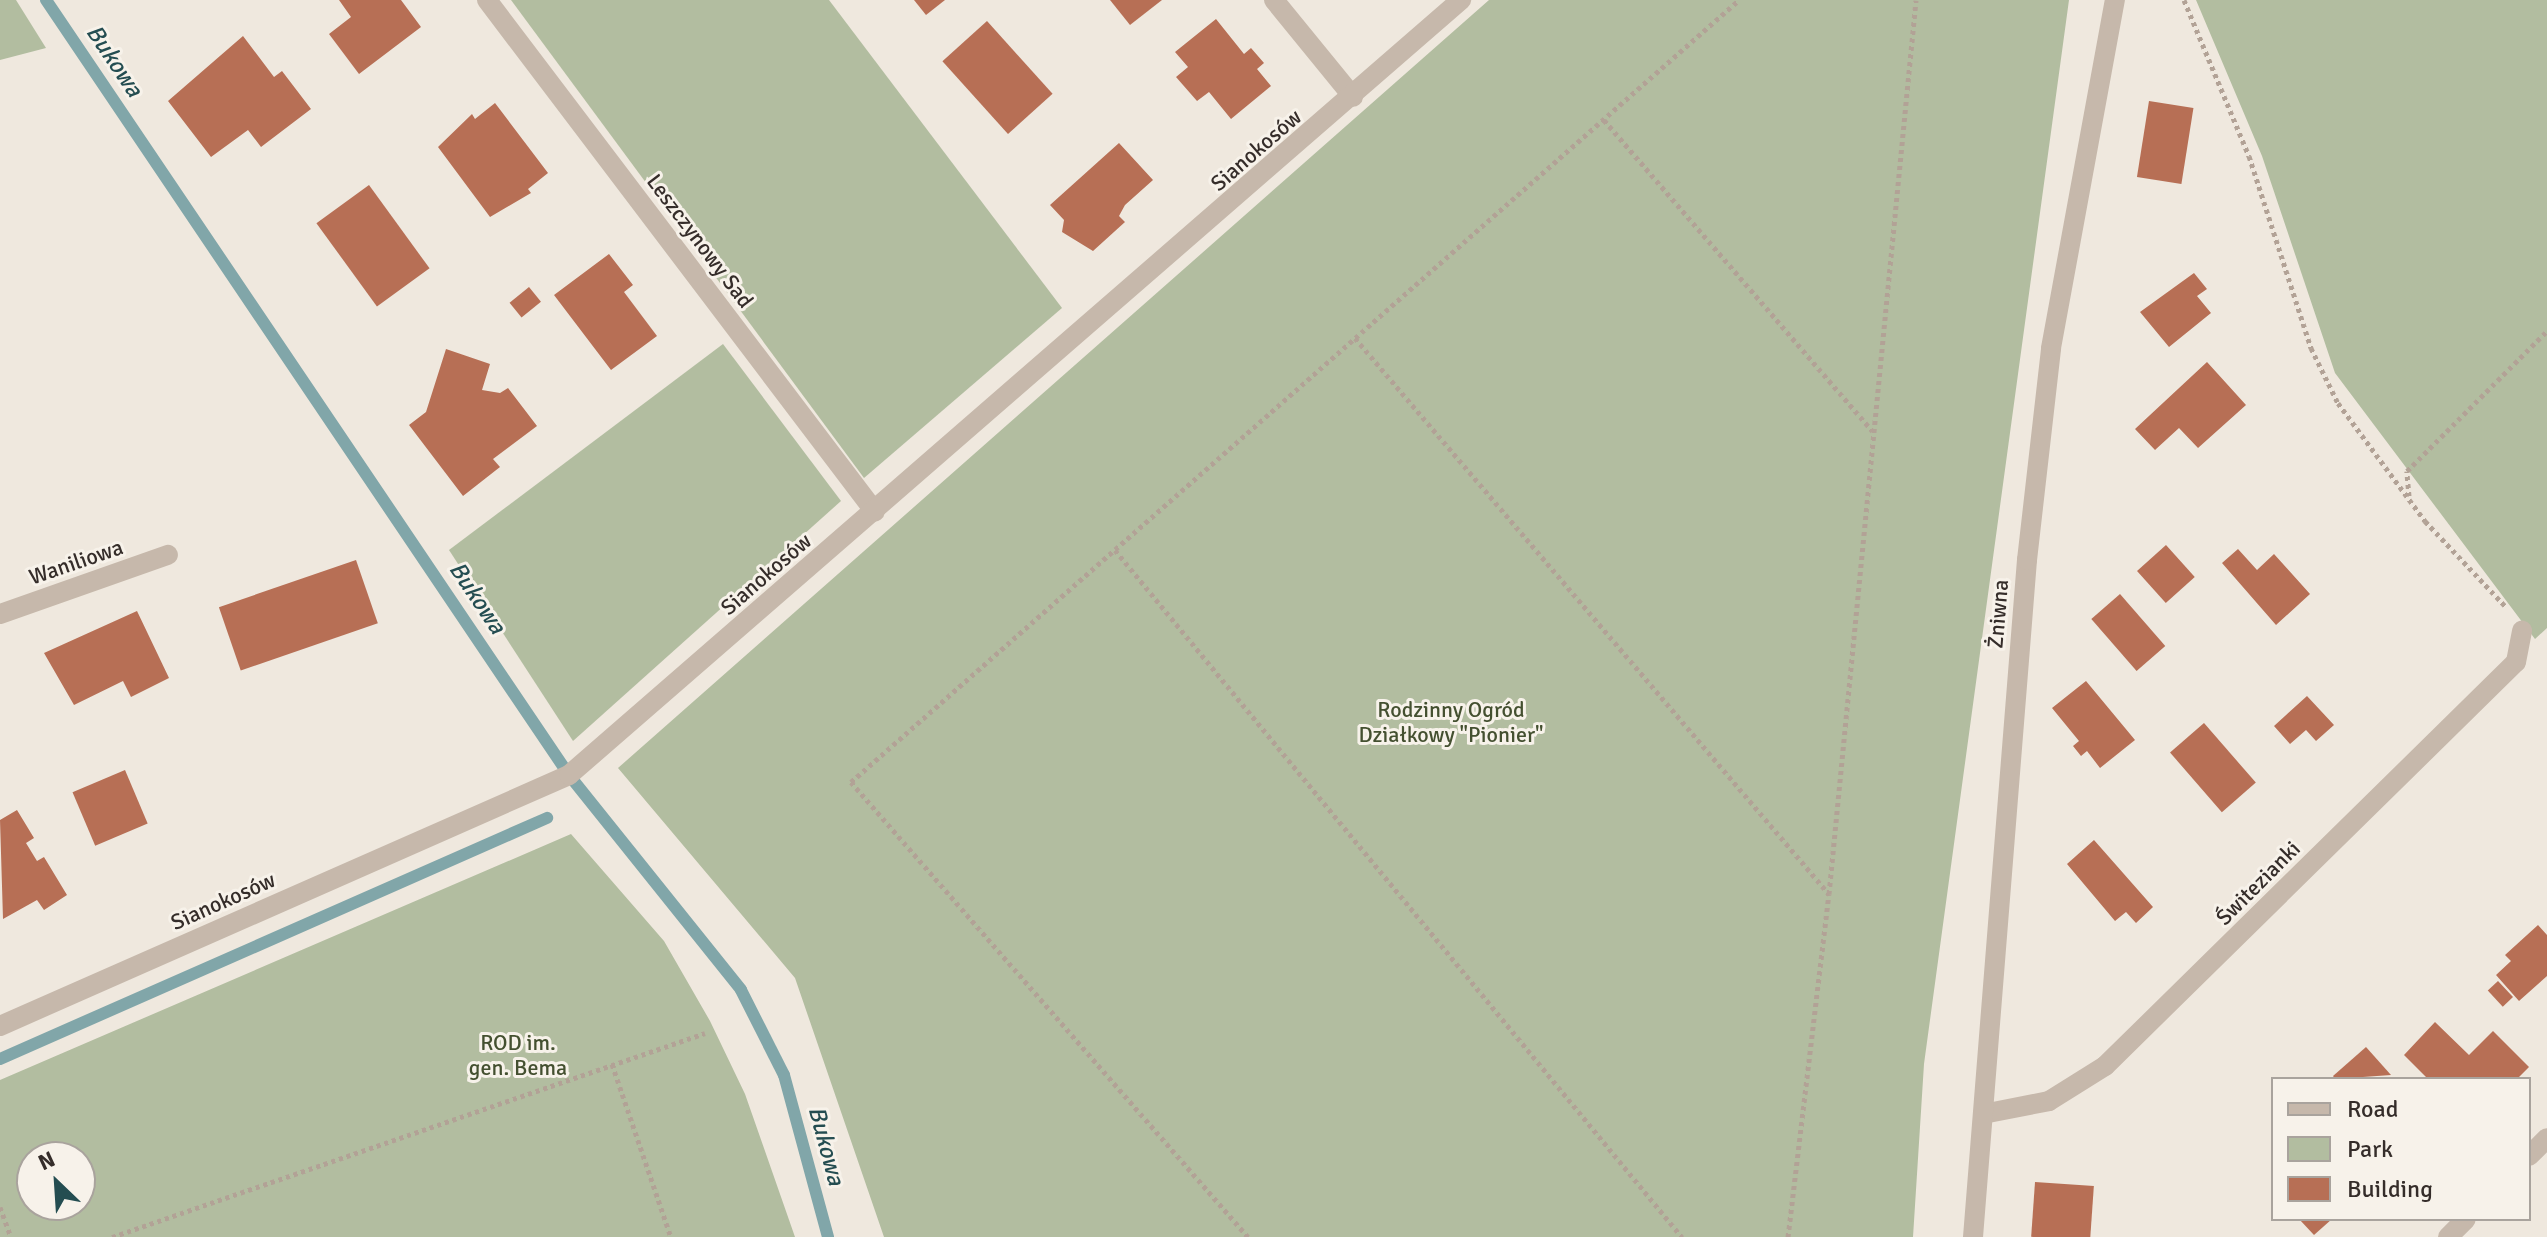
<!DOCTYPE html>
<html>
<head>
<meta charset="utf-8">
<style>
	body { margin:0 }
	#map { position:relative; width:2547px; height:1237px; overflow:hidden; background:#efe8de; font-family:Signika,sans-serif }
	div>[style] { position:absolute }
	[style*='--x'] { left:calc(var(--x)*1px); top:calc(var(--y)*1px); width:calc(var(--w)*1px); rotate:calc(var(--a)*1deg) }
	.green>* { inset:0; background:#b2bda0 }
	.stream>* { height:12px; margin:-6px; padding:0 6px; transform-origin:6px; border-radius:6px; background:#81a6a9 }
	.building>* { inset:0; background:#b76f55; transform-origin:0 0 }
	.path>* { height:5px; margin-top:-2.5px; transform-origin:0; background:repeating-linear-gradient(90deg,#b2a296 0 4px,transparent 0 8px) }
	.minor>* { height:20px; margin:-10px; padding:0 10px; transform-origin:10px; border-radius:10px; background:#c6b8ab }
	span { translate:-50% -50%; white-space:nowrap; text-align:center; line-height:1.15; -webkit-text-stroke:6px #f7f2ea; paint-order:stroke }
	.street-label { font-size:22px; color:#352d2a }
	.park-label { font-size:22px; color:#445030 }
	.water-label { font-size:24px; color:#244d51; font-style:italic }
	.legend { position:absolute; left:2271px; top:1077px; width:260px; height:144px; box-sizing:border-box; background:#f7f2ea; border:2px solid #a9a39d; margin:0; padding:10px 14px; list-style:none; font-size:24px; color:#352d2a }
	.legend li { display:flex; align-items:center; gap:16px; height:40px }
	.legend b { width:40px; border:2px solid #a9a39d }
	.north { position:absolute; left:16px; top:1141px; width:80px; height:80px; box-sizing:border-box; background:#f7f2ea; border:2px solid #a9a39d; border-radius:50%; rotate:335deg; font-size:22px; font-weight:700; line-height:32px; text-align:center; color:#352d2a }
	.north::after { content:''; display:block; margin:auto; width:28px; height:36px; background:#244d51; clip-path:polygon(50% 0,100% 100%,50% 72%,0 100%) }
</style>
</head>
<body>
<div id="map">
	<div class="green">
		<i style="clip-path:polygon(0 0,16px 0,46px 48px,0 60px)"></i>
		<i style="clip-path:polygon(511px 0,829px 0,1062px 308px,864px 478px)"></i>
		<i style="clip-path:polygon(1489px 0,2069px 0,1924px 1064px,1913px 1237px,884px 1237px,795px 978px,618px 768px)"></i>
		<i style="clip-path:polygon(2196px 0,2547px 0,2547px 628px,2535px 639px,2335px 373px,2262px 156px)"></i>
		<i style="clip-path:polygon(723px 344px,841px 501px,573px 741px,449px 550px)"></i>
		<i style="clip-path:polygon(evenodd,571px 834px,664px 941px,710px 1021px,745px 1094px,795px 1237px,0 1237px,0 1080px,571px 834px,32px 1157px,80px 1157px,80px 1205px,32px 1205px,32px 1157px)"></i>
	</div>
	<div class="stream">
		<i style="--x:46;--y:0;--w:935;--a:55.99"></i>
		<i style="--x:569;--y:775;--w:275;--a:51.3"></i>
		<i style="--x:741;--y:990;--w:95;--a:63.2"></i>
		<i style="--x:784;--y:1075;--w:168;--a:74.8"></i>
		<i style="--x:0;--y:1059;--w:598;--a:-23.78"></i>
	</div>
	<div class="building">
		<i style="clip-path:polygon(339px 0,401px 0,421px 27px,359px 74px,329px 34px,351px 17px)"></i>
		<i style="clip-path:polygon(914px 0,945px 0,926px 15px)"></i>
		<i style="clip-path:polygon(1110px 0,1162px 0,1130px 25px)"></i>
		<i style="clip-path:polygon(1216px 19px,1244px 54px,1251px 48px,1264px 63px,1257px 69px,1271px 86px,1231px 119px,1209px 92px,1197px 101px,1176px 77px,1188px 67px,1175px 52px)"></i>
		<i style="left:987px;top:21px;width:98px;height:60px;rotate:48deg"></i>
		<i style="clip-path:polygon(243px 36px,274px 77px,282px 71px,311px 109px,261px 147px,248px 130px,211px 157px,168px 101px)"></i>
		<i style="left:2149px;top:101px;width:45px;height:77px;rotate:9deg"></i>
		<i style="clip-path:polygon(495px 103px,548px 173px,528px 189px,531px 193px,490px 217px,438px 147px,472px 114px,475px 119px)"></i>
		<i style="clip-path:polygon(1119px 143px,1153px 180px,1125px 205px,1119px 216px,1125px 222px,1093px 251px,1062px 232px,1064px 220px,1050px 205px)"></i>
		<i style="left:369px;top:185px;width:103px;height:65px;rotate:54deg"></i>
		<i style="clip-path:polygon(609px 254px,633px 285px,624px 292px,657px 336px,611px 370px,554px 295px)"></i>
		<i style="clip-path:polygon(2194px 273px,2207px 289px,2197px 296px,2211px 313px,2169px 347px,2140px 312px)"></i>
		<i style="left:529px;top:287px;width:19px;height:25px;rotate:51deg"></i>
		<i style="clip-path:polygon(446px 349px,490px 364px,482px 390px,500px 393px,508px 388px,537px 426px,493px 459px,500px 467px,463px 496px,409px 425px,426px 412px)"></i>
		<i style="clip-path:polygon(2207px 362px,2246px 405px,2198px 448px,2179px 428px,2155px 450px,2135px 429px)"></i>
		<i style="left:2166px;top:545px;width:43px;height:39px;rotate:48deg"></i>
		<i style="clip-path:polygon(2238px 549px,2257px 570px,2274px 554px,2310px 594px,2276px 625px,2222px 563px)"></i>
		<i style="left:356px;top:560px;width:67px;height:145px;rotate:71deg"></i>
		<i style="left:2120px;top:594px;width:69px;height:38px;rotate:49deg"></i>
		<i style="clip-path:polygon(137px 611px,169px 678px,131px 697px,123px 681px,74px 705px,44px 653px)"></i>
		<i style="clip-path:polygon(2086px 681px,2135px 740px,2100px 768px,2087px 751px,2081px 756px,2073px 746px,2079px 741px,2052px 708px)"></i>
		<i style="clip-path:polygon(2307px 696px,2334px 725px,2316px 741px,2306px 730px,2290px 744px,2274px 726px)"></i>
		<i style="left:2204px;top:723px;width:79px;height:45px;rotate:49deg"></i>
		<i style="left:125px;top:770px;width:58px;height:57px;rotate:67deg"></i>
		<i style="clip-path:polygon(17px 810px,34px 838px,26px 843px,37px 861px,44px 857px,67px 895px,44px 910px,37px 900px,3px 919px,0 820px)"></i>
		<i style="clip-path:polygon(2094px 840px,2153px 907px,2136px 923px,2126px 912px,2115px 921px,2067px 864px)"></i>
		<i style="clip-path:polygon(2538px 925px,2547px 935px,2547px 976px,2519px 1001px,2496px 975px,2511px 961px,2505px 955px)"></i>
		<i style="left:2498px;top:981px;width:22px;height:14px;rotate:47deg"></i>
		<i style="clip-path:polygon(2435px 1022px,2469px 1055px,2493px 1031px,2529px 1067px,2517px 1079px,2428px 1079px,2404px 1055px)"></i>
		<i style="clip-path:polygon(2366px 1047px,2391px 1075px,2335px 1079px,2333px 1076px)"></i>
		<i style="left:2035px;top:1182px;width:59px;height:55px;rotate:4deg"></i>
		<i style="clip-path:polygon(2299px 1219px,2332px 1219px,2314px 1235px)"></i>
	</div>
	<div class="path">
		<i style="--x:2184;--y:0;--w:169;--a:67.4"></i>
		<i style="--x:2249;--y:156;--w:202;--a:72.1"></i>
		<i style="--x:2311;--y:348;--w:61;--a:63.9"></i>
		<i style="--x:2338;--y:403;--w:147;--a:53.6"></i>
		<i style="--x:2425;--y:521;--w:117;--a:46.7"></i>
		<i style="--x:1604;--y:120;--w:411;--a:49.2"></i>
		<i style="--x:1355;--y:338;--w:731;--a:49.55"></i>
		<i style="--x:2409;--y:496;--w:25;--a:-95"></i>
		<i style="--x:2407;--y:471;--w:198;--a:-45"></i>
		<i style="--x:1115;--y:550;--w:891;--a:50.47"></i>
		<i style="--x:612;--y:1064;--w:183;--a:71.2"></i>
		<i style="--x:0;--y:1207;--w:32;--a:70"></i>
		<i style="--x:112;--y:1237;--w:627;--a:-18.98"></i>
		<i style="--x:1248;--y:1237;--w:604;--a:-131.11"></i>
		<i style="--x:851;--y:782;--w:1183;--a:-41.37"></i>
		<i style="--x:1788;--y:1237;--w:345;--a:-83.2"></i>
		<i style="--x:1829;--y:894;--w:898;--a:-84.44"></i>
	</div>
	<div class="minor">
		<i style="--x:487;--y:0;--w:642;--a:52.84"></i>
		<i style="--x:1274;--y:0;--w:125;--a:50.8"></i>
		<i style="--x:0;--y:614;--w:178;--a:-19.4"></i>
		<i style="--x:0;--y:1026;--w:622;--a:-23.8"></i>
		<i style="--x:569;--y:775;--w:1182;--a:-40.99"></i>
		<i style="--x:1983;--y:1114;--w:67;--a:-11.1"></i>
		<i style="--x:2049;--y:1101;--w:66;--a:-32"></i>
		<i style="--x:2105;--y:1066;--w:576;--a:-44.51"></i>
		<i style="--x:2516;--y:662;--w:32;--a:-79"></i>
		<i style="--x:2529;--y:1156;--w:25;--a:-45"></i>
		<i style="--x:1973;--y:1237;--w:679;--a:-85.44"></i>
		<i style="--x:2027;--y:560;--w:213;--a:-83.5"></i>
		<i style="--x:2051;--y:348;--w:354;--a:-79.6"></i>
		<i style="--x:2448;--y:1237;--w:25;--a:-45"></i>
	</div>
	<div class="street-label">
		<span style="left:1256px;top:150px;rotate:-41deg">Sianokosów</span>
		<span style="left:700px;top:241px;rotate:53deg">Leszczynowy Sad</span>
		<span style="left:76px;top:562px;rotate:-19deg">Waniliowa</span>
		<span style="left:766px;top:574px;rotate:-41deg">Sianokosów</span>
		<span style="left:1998px;top:614px;rotate:-85deg">Żniwna</span>
		<span style="left:2258px;top:883px;rotate:-45deg">Świtezianki</span>
		<span style="left:223px;top:901px;rotate:-24deg">Sianokosów</span>
	</div>
	<div class="park-label">
		<span style="left:1451px;top:722px">Rodzinny Ogród<br>Działkowy "Pionier"</span>
		<span style="left:518px;top:1055px">ROD im.<br>gen. Bema</span>
	</div>
	<div class="water-label">
		<span style="left:114px;top:61px;rotate:56deg">Bukowa</span>
		<span style="left:477px;top:598px;rotate:56deg">Bukowa</span>
		<span style="left:826px;top:1146px;rotate:75deg">Bukowa</span>
	</div>
	<ul class="legend">
	<li><b style="height:10px;background:#c6b8ab"></b>Road</li>
	<li><b style="height:22px;background:#b2bda0"></b>Park</li>
	<li><b style="height:22px;background:#b76f55"></b>Building</li>
	</ul>
	<div class="north">N</div>
</div>
</body>
</html>
